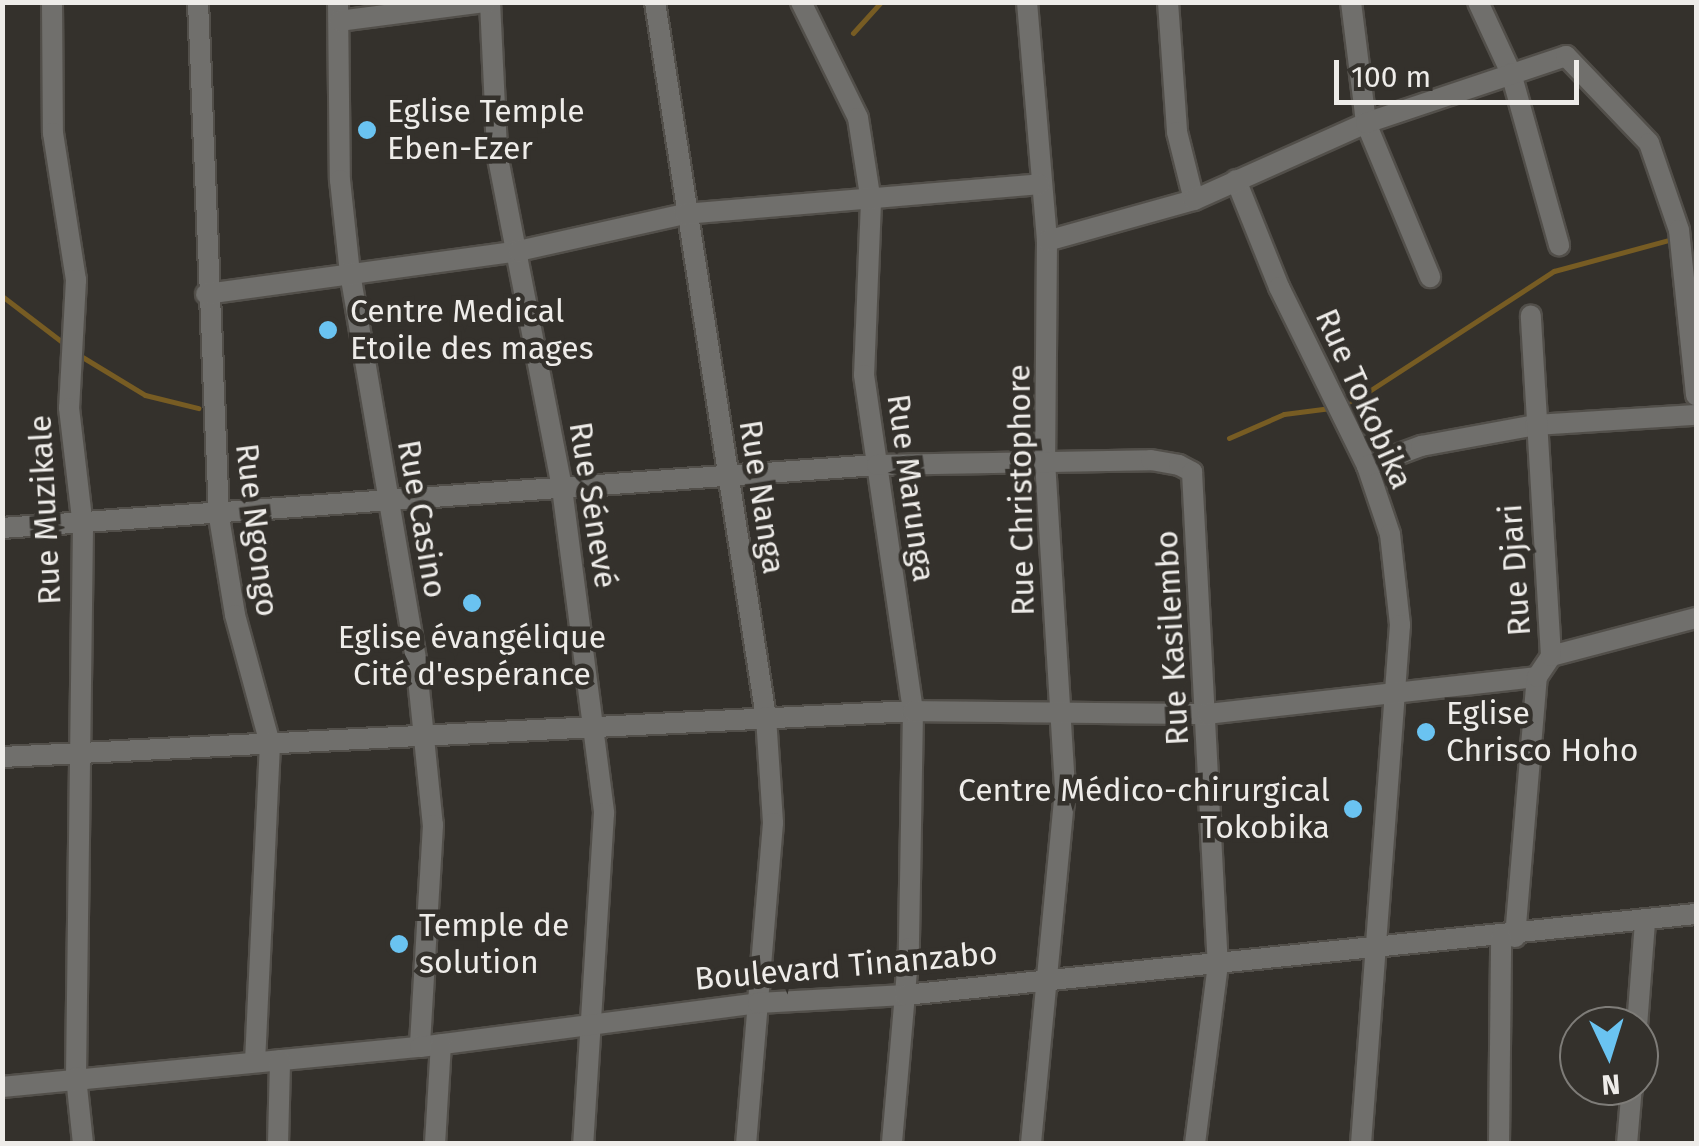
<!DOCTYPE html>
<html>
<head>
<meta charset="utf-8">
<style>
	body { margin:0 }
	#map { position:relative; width:1699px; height:1146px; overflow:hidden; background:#34312c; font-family:"Fira Sans",sans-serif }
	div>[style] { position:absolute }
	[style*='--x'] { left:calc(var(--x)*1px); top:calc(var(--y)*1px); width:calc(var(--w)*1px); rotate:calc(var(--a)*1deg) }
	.stream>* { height:5px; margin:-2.5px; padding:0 2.5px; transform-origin:2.5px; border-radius:2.5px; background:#775c23 }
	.roads { filter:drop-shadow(2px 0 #524f4a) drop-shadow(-2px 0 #524f4a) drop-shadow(0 2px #524f4a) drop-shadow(0 -2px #524f4a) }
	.minor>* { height:20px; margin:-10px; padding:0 10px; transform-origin:10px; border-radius:10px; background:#706f6c }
	.dots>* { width:28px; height:28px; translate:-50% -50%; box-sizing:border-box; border:5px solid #34312c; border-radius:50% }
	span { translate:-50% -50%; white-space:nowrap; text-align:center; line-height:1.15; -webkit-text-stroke:9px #34312c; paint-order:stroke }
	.poi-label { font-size:32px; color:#eeece9 }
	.left { translate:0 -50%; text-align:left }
	.right { translate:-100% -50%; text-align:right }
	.street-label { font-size:32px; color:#eeece9 }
	.frame { position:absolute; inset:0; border:5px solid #eeece9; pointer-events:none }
	.north { position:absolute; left:1559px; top:1006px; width:100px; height:100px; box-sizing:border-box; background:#34312c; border:2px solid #7e7c78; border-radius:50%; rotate:176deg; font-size:28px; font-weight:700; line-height:40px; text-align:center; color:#eeece9 }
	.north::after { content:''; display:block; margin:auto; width:35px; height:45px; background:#6ac3f1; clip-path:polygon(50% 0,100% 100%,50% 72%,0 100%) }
	.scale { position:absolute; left:1334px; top:60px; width:245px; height:45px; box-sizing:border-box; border:5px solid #eeece9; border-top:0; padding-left:12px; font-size:30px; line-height:35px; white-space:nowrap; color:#eeece9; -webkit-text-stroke:8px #34312c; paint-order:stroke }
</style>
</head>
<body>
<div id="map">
	<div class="stream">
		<i style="--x:853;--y:33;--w:42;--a:-47.9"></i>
		<i style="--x:2;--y:296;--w:81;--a:37.4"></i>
		<i style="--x:79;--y:355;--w:77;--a:31.2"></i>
		<i style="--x:145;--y:395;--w:55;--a:13.8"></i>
		<i style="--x:1346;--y:406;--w:248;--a:-33"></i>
		<i style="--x:1554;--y:271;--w:126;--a:-15.1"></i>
		<i style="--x:1229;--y:438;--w:60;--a:-23.6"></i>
		<i style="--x:1284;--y:414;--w:47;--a:-7.3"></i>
	</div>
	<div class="roads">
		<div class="minor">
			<i style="--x:52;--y:2;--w:131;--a:89.6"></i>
			<i style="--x:53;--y:133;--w:149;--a:81.1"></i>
			<i style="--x:76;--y:280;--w:128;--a:93.1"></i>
			<i style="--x:69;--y:408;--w:120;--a:83.3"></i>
			<i style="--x:83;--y:527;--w:550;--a:90.73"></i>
			<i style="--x:76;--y:1077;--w:67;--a:84"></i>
			<i style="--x:198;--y:2;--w:515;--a:87.66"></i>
			<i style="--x:219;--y:517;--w:99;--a:80.7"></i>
			<i style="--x:235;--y:615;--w:134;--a:74.8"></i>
			<i style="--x:270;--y:744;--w:318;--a:92.7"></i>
			<i style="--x:338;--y:2;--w:178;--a:89.4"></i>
			<i style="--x:340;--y:180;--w:94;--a:83.9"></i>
			<i style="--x:350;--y:273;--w:392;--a:80.3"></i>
			<i style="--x:416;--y:659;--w:167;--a:84.2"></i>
			<i style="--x:433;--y:825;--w:222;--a:93.4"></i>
			<i style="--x:490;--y:2;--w:151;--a:87.3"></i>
			<i style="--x:497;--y:153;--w:341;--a:79"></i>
			<i style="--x:562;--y:488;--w:328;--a:82.6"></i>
			<i style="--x:604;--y:813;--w:332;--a:93.6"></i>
			<i style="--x:655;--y:2;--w:724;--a:81.18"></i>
			<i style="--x:766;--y:717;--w:106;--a:86.2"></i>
			<i style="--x:773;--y:823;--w:322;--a:94.8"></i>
			<i style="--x:801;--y:2;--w:129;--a:63.8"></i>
			<i style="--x:858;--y:118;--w:85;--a:81.2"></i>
			<i style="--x:871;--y:202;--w:173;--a:92.3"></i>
			<i style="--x:864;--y:375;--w:340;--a:81.7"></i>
			<i style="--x:913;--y:711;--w:237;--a:91"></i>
			<i style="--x:909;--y:948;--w:197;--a:95"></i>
			<i style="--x:1027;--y:2;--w:240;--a:85.2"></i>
			<i style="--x:1047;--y:241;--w:220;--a:90.5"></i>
			<i style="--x:1045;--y:461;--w:330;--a:86.5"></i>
			<i style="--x:1065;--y:790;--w:356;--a:95.5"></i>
			<i style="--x:1168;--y:2;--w:130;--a:86"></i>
			<i style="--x:1177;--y:132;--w:70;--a:76"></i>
			<i style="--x:1351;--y:2;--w:122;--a:82.9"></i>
			<i style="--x:1366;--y:123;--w:167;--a:67.4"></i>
			<i style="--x:1478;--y:2;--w:78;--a:65.1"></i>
			<i style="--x:1511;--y:73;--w:179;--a:74.4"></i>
			<i style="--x:339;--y:21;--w:148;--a:-7.4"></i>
			<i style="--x:1236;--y:180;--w:115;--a:68.1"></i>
			<i style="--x:1279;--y:287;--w:199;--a:63.8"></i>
			<i style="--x:1367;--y:466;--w:72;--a:71.3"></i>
			<i style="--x:1390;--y:534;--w:92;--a:83.7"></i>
			<i style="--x:1400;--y:625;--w:520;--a:94.3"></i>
			<i style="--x:1047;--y:241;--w:153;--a:-15.6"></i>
			<i style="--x:1194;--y:200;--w:188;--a:-24.1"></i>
			<i style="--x:1366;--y:123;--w:211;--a:-18.5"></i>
			<i style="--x:1566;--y:56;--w:120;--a:46.3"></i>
			<i style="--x:1649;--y:143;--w:92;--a:71"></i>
			<i style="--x:1679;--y:230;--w:166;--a:84.1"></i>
			<i style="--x:206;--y:294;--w:315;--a:-7.8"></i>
			<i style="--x:518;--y:251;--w:171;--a:-12.5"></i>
			<i style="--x:685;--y:214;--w:356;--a:-4.8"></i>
			<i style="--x:1367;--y:466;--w:58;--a:-20.3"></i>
			<i style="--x:1421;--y:446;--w:116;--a:-10.4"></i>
			<i style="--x:1535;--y:425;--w:161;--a:-3.6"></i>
			<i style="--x:2;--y:528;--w:877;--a:-4.12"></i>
			<i style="--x:877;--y:465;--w:274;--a:-1"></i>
			<i style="--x:1151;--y:460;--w:28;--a:10"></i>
			<i style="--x:1179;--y:465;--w:15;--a:28"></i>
			<i style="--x:1192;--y:472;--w:493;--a:87"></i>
			<i style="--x:1218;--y:964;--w:181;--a:97.3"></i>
			<i style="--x:1551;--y:656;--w:150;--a:-14.7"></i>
			<i style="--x:2;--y:757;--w:912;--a:-2.89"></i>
			<i style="--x:913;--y:711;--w:294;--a:0.6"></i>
			<i style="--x:1207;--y:714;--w:332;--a:-6.4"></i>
			<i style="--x:1515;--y:937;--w:261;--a:-85.2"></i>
			<i style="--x:1537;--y:677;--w:25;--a:-56"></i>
			<i style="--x:1551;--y:656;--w:341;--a:-93.4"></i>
			<i style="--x:1637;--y:1026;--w:104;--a:-85.6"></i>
			<i style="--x:2;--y:1087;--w:420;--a:-5.5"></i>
			<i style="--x:420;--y:1047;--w:341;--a:-7.4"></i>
			<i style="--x:758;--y:1003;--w:147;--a:-3.1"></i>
			<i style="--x:905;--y:995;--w:795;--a:-5.85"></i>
			<i style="--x:278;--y:1144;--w:84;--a:-88.6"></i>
			<i style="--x:435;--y:1144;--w:100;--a:-86.6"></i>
			<i style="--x:1499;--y:1144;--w:206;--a:-89.4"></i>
			<i style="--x:1627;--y:1144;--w:58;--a:-85.1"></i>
		</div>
	</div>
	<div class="dots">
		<i style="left:367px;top:130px;background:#6ac3f1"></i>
		<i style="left:328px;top:330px;background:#6ac3f1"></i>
		<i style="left:472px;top:603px;background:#6ac3f1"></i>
		<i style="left:1426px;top:732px;background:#6ac3f1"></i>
		<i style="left:1353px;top:809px;background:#6ac3f1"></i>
		<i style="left:399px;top:944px;background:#6ac3f1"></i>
	</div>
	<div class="poi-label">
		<span class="left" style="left:387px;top:130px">Eglise Temple<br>Eben-Ezer</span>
		<span class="left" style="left:350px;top:330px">Centre Medical<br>Etoile des mages</span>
		<span style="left:472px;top:656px">Eglise évangélique<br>Cité d'espérance</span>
		<span class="left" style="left:1446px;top:732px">Eglise<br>Chrisco Hoho</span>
		<span class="right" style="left:1330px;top:809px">Centre Médico-chirurgical<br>Tokobika</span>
		<span class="left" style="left:419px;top:944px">Temple de<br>solution</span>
	</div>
	<div class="street-label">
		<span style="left:1364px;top:399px;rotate:66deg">Rue Tokobika</span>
		<span style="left:911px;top:488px;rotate:82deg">Rue Marunga</span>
		<span style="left:1021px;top:490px;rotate:-91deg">Rue Christophore</span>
		<span style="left:762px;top:497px;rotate:81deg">Rue Nanga</span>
		<span style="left:593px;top:505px;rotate:81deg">Rue Sénevé</span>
		<span style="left:45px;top:510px;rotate:-93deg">Rue Muzikale</span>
		<span style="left:422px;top:519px;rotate:80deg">Rue Casino</span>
		<span style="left:257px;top:530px;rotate:83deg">Rue Ngongo</span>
		<span style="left:1515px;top:570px;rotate:-94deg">Rue Djari</span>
		<span style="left:1172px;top:638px;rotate:-93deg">Rue Kasilembo</span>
		<span style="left:846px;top:966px;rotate:-5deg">Boulevard Tinanzabo</span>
	</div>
	<div class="frame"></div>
	<div class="north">N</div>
	<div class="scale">100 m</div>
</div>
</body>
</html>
